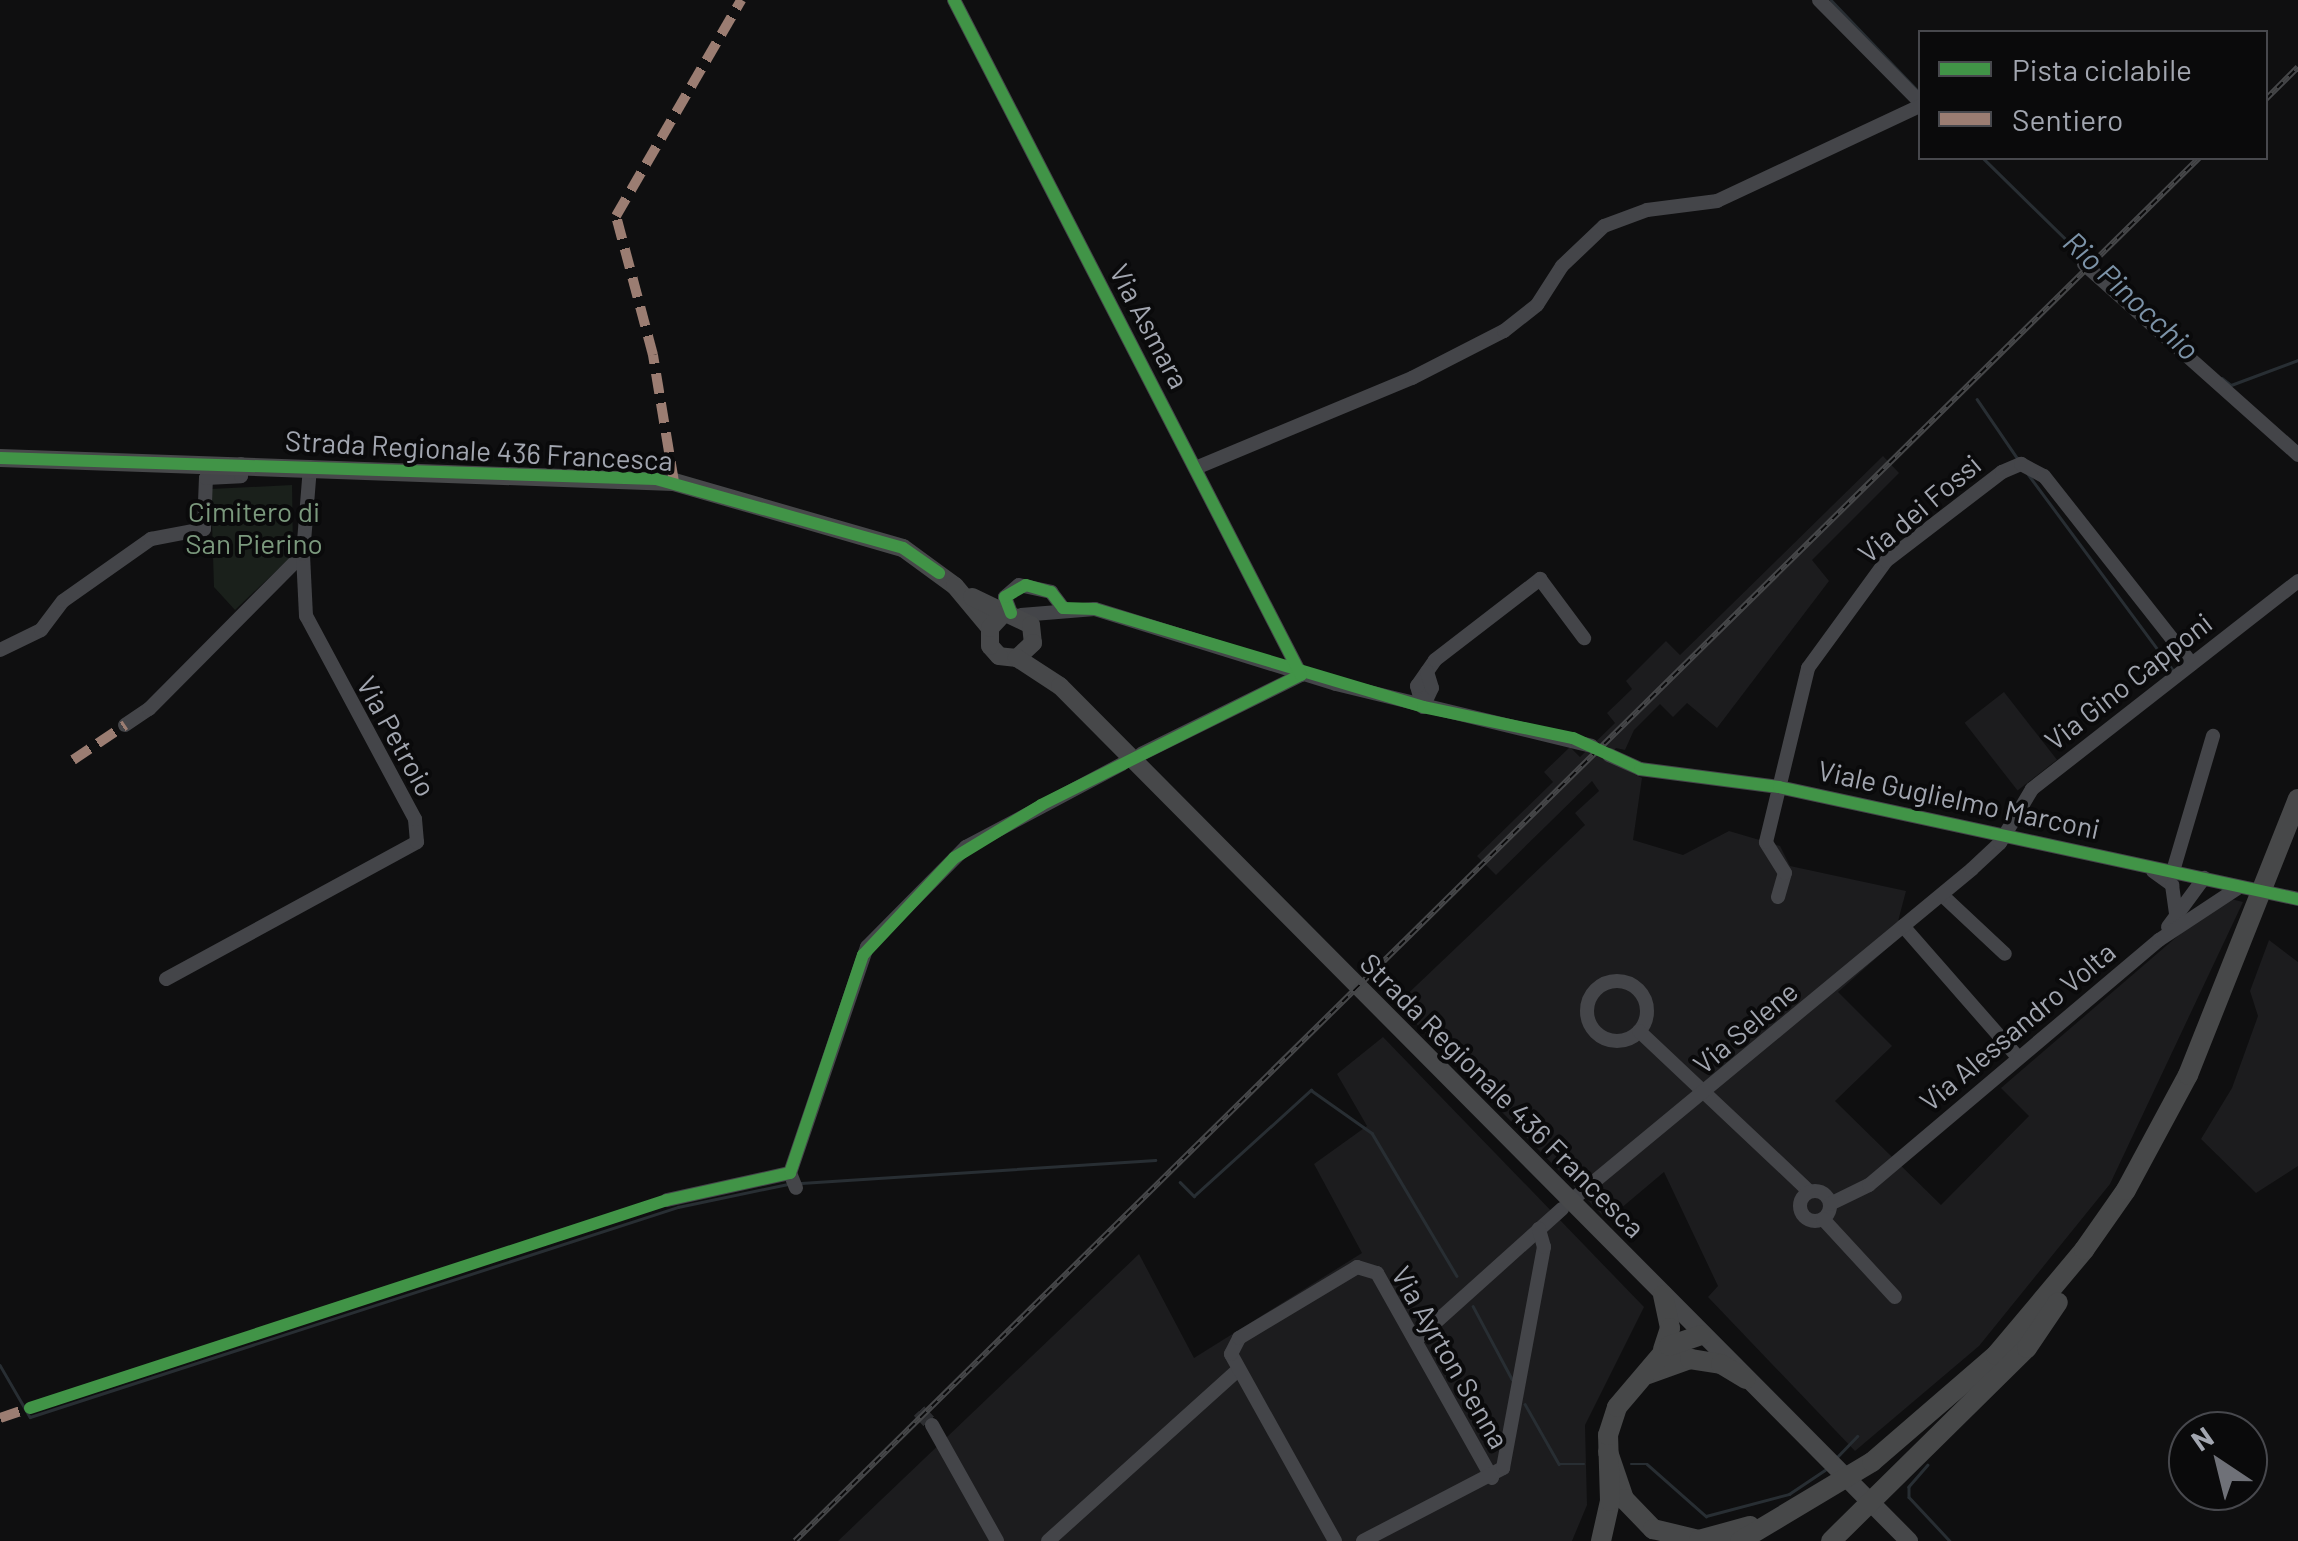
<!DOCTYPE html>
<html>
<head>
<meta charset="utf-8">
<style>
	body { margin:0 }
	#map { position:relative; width:2298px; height:1541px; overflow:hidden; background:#0f0f10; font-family:Barlow,sans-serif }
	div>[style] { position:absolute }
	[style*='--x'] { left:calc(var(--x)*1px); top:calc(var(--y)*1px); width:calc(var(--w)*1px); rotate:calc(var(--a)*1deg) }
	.built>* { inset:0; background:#1c1c1e; transform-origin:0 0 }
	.green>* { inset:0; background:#1a201b }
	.stream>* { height:2.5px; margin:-1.25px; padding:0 1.25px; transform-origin:1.25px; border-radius:1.25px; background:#282e33 }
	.minor-tunnel>* { height:14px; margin-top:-7px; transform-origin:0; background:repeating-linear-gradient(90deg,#2c2d30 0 14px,transparent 0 21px) }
	.minor>* { height:14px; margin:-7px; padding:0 7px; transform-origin:7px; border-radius:7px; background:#444549 }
	.minor>.ring { margin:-7px; padding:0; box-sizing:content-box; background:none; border:14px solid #444549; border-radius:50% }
	.major>* { height:18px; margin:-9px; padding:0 9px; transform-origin:9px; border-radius:9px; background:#47484a }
	.highway>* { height:20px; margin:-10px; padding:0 10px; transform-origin:10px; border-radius:10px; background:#474849 }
	.rail>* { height:6px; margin-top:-3px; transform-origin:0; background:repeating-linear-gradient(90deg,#0a0a0b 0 8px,#464749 0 16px); box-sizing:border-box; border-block:2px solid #464749 }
	.quiet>* { height:10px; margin-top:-5px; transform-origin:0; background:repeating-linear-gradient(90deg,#9b7d72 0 20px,transparent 0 30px) }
	.cycleway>* { height:12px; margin:-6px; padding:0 6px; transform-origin:6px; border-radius:6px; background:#419447 }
	span { translate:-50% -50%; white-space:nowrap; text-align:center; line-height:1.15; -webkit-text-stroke:8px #0a0a0b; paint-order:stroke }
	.street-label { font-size:28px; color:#a2a6b0 }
	.park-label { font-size:28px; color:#7b997d }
	.water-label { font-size:30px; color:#7c93a8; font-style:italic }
	.legend { position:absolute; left:1918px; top:30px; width:350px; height:130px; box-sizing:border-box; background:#0a0a0b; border:2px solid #47484d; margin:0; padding:12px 18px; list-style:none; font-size:30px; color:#a2a6b0 }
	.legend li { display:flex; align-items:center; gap:20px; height:50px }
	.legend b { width:50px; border:2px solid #47484d }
	.north { position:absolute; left:2168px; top:1411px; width:100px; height:100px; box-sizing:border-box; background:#0a0a0b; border:2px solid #47484d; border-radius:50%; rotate:325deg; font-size:28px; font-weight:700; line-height:40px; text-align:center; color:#a2a6b0 }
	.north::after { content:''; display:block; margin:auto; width:35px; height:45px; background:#6f7178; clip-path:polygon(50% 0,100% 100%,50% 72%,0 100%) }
</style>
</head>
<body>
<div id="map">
	<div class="built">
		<i style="clip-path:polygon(1883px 456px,1899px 473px,1812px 560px,1829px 581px,1717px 728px,1687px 703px,1673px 717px,1660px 704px,1634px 730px,1625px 750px,1616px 748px,1605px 759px,1642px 778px,1633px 840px,1683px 855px,1729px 831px,1780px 846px,1790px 866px,1906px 891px,1892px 944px,1838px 992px,1892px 1046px,1835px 1101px,1941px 1205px,2029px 1116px,2001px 1088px,2223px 897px,2243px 902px,2110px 1184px,1979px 1346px,1855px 1451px,1708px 1297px,1718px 1286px,1664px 1172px,1607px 1220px,1397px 1004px,1585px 825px,1575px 813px,1599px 791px,1592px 781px,1496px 875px,1477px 856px,1553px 782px,1544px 772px,1570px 747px,1580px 757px,1615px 723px,1607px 713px,1632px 689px,1626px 681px,1666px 641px,1680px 655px)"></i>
		<i style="left:2004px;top:692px;width:86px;height:50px;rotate:52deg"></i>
		<i style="clip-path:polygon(2269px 940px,2298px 962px,2298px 1166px,2256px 1193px,2201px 1139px,2232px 1088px,2258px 1016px,2250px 991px)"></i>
		<i style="clip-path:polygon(1383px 1037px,1644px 1307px,1585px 1425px,1587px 1505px,1572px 1541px,838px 1541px,1139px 1254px,1194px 1358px,1362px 1253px,1314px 1164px,1367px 1126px,1337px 1074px)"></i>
	</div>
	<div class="green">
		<i style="clip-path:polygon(292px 485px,293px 555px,235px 610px,214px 587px,211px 489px)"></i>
	</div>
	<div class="stream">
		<i style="--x:1831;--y:0;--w:127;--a:46.3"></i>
		<i style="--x:1983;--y:158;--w:141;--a:44.4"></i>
		<i style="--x:2222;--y:378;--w:11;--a:38"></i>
		<i style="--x:2231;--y:385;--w:72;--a:-20.5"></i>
		<i style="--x:1977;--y:399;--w:73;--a:55.7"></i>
		<i style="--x:2028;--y:474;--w:247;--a:53.5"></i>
		<i style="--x:1180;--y:1182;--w:20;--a:45"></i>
		<i style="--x:1194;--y:1196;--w:158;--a:-42.2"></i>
		<i style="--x:1311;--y:1090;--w:75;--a:35.2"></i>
		<i style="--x:1372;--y:1133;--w:166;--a:59.3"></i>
		<i style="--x:801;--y:1183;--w:355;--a:-3.7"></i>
		<i style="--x:1473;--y:1306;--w:83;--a:61.9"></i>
		<i style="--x:0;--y:1365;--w:60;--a:60"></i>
		<i style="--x:30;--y:1417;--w:681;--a:-17.96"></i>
		<i style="--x:678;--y:1207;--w:112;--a:-11.8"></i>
		<i style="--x:1525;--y:1404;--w:69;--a:60.5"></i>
		<i style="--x:1559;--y:1464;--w:25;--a:0"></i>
		<i style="--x:1837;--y:1457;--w:29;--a:-46"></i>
		<i style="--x:1631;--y:1464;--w:16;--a:0"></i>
		<i style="--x:1647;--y:1464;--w:79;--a:41.4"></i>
		<i style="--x:1706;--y:1516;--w:86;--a:-14.8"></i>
		<i style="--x:1789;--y:1494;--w:43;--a:-33.7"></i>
		<i style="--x:1928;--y:1465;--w:29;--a:131"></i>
		<i style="--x:1909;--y:1487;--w:10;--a:90"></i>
		<i style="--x:1909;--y:1497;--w:60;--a:47"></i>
	</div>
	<div class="minor-tunnel">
		<i style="--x:919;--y:1411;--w:19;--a:47"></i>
	</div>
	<div class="minor">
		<i style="--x:954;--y:0;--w:759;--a:62.79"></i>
		<i style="--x:1301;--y:675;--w:178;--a:153.7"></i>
		<i style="--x:1819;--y:0;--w:144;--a:45.3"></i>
		<i style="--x:2084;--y:264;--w:287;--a:41.7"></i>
		<i style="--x:1198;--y:467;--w:232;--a:-22.6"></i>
		<i style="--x:1412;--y:378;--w:103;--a:-27.1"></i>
		<i style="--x:1504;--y:331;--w:42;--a:-38.2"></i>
		<i style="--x:1537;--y:305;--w:46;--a:-57.3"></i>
		<i style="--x:1562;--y:266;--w:58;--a:-43.6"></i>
		<i style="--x:1604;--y:226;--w:46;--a:-20.4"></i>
		<i style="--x:1647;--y:210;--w:71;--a:-7.3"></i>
		<i style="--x:1717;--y:201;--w:224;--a:-25.1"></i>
		<i style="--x:1011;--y:613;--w:17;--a:-111"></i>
		<i style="--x:1005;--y:597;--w:18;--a:-41"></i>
		<i style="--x:1019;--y:585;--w:33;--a:12"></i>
		<i style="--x:1051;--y:592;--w:20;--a:53"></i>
		<i style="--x:1021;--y:615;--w:74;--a:-4.6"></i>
		<i style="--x:1095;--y:609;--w:252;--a:17.3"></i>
		<i style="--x:1336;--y:684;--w:263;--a:13.6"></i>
		<i style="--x:0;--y:650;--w:46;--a:-26"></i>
		<i style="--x:41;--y:630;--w:36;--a:-53"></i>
		<i style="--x:63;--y:601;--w:108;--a:-35.2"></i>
		<i style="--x:151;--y:539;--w:54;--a:-10.7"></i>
		<i style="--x:204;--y:529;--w:51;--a:-87.8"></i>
		<i style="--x:206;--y:478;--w:35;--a:-3"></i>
		<i style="--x:241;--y:476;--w:12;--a:-90"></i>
		<i style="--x:1423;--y:707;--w:22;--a:-106"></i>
		<i style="--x:1417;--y:686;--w:32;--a:-55"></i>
		<i style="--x:1435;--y:660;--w:133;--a:-37.6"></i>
		<i style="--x:1540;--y:579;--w:74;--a:53.3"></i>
		<i style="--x:1423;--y:707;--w:21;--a:-65"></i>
		<i style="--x:1432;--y:688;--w:17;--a:-107"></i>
		<i style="--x:125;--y:725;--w:29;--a:-34"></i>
		<i style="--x:149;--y:709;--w:218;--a:-45.2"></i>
		<i style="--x:1609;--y:755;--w:34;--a:24"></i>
		<i style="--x:1640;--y:769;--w:140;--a:7.4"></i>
		<i style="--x:1779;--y:787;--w:531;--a:12.18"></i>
		<i style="--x:2153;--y:871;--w:24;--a:36"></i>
		<i style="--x:2172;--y:885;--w:29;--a:82"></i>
		<i style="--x:2173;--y:871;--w:141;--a:-73.5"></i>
		<i style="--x:1942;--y:895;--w:86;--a:43.1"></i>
		<i style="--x:1778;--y:897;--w:25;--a:-74"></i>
		<i style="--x:1785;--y:873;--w:36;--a:-122"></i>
		<i style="--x:1766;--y:842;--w:179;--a:-76.4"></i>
		<i style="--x:1808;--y:668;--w:132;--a:-53.9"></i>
		<i style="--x:1886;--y:561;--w:146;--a:-37.5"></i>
		<i style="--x:2002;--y:472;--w:21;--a:-23"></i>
		<i style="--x:2021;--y:464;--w:26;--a:28"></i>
		<i style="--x:2044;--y:476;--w:239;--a:51.8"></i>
		<i style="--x:1903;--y:926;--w:173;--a:48.8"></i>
		<i style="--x:2168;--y:927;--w:61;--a:-53.7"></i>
		<i style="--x:166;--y:979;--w:286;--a:-28.6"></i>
		<i style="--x:417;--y:842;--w:23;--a:-95"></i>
		<i style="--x:415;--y:819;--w:230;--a:-118.2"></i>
		<i style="--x:306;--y:616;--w:62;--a:-92.8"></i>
		<i style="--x:303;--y:554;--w:87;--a:-85.4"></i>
		<i class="ring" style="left:1587px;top:981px;width:46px;height:46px"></i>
		<i style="--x:1639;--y:1031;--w:233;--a:43.3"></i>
		<i style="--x:790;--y:1173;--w:239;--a:-71.2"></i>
		<i style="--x:867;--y:947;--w:141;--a:-45.3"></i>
		<i style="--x:966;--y:847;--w:177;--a:-28"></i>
		<i style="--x:790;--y:1173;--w:16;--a:68"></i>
		<i class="ring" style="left:1800px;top:1191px;width:16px;height:16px"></i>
		<i style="--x:1578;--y:1195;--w:511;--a:-39.6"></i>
		<i style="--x:1972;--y:869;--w:38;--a:-43"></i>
		<i style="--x:2000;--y:843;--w:63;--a:-59.3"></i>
		<i style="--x:2032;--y:789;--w:338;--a:-38"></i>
		<i style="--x:667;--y:1200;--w:126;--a:-12.4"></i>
		<i style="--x:1830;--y:1204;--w:43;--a:-26"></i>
		<i style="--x:1869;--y:1185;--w:380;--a:-40.2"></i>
		<i style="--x:2159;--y:940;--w:95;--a:-33.4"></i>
		<i style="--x:1823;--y:1219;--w:106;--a:47.3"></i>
		<i style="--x:1417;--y:1339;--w:195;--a:-41.9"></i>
		<i style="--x:932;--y:1425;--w:133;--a:60.7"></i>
		<i style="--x:1048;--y:1541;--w:254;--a:-42"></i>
		<i style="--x:1335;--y:1541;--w:214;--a:-119.1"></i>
		<i style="--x:1231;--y:1354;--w:18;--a:-63"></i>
		<i style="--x:1239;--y:1338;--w:138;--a:-31"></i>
		<i style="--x:1357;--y:1267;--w:21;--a:17"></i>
		<i style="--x:1377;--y:1273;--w:235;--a:60.7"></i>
		<i style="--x:1363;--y:1541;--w:158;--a:-27.5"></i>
		<i style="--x:1503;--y:1468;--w:225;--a:-79.5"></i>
		<i style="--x:1544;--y:1247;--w:19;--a:-106"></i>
	</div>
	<div class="major">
		<i style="--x:0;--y:458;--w:674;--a:2.04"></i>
		<i style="--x:674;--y:482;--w:238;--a:16.1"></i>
		<i style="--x:903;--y:548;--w:64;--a:36.2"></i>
		<i style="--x:955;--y:586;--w:55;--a:50.2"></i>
		<i style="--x:972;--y:597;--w:65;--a:25.4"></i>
		<i style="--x:1031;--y:625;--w:18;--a:84"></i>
		<i style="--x:1033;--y:643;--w:22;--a:137"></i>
		<i style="--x:1017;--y:658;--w:18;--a:-174"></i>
		<i style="--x:999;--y:656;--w:13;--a:-132"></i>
		<i style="--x:990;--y:646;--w:18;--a:-90"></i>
		<i style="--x:990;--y:628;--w:18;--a:-47"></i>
		<i style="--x:1017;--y:658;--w:51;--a:33.1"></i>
		<i style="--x:1060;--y:686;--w:1205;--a:45.2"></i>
	</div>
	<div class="highway">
		<i style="--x:1663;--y:1295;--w:34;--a:78"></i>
		<i style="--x:1670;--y:1328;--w:23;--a:108"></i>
		<i style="--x:1648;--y:1374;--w:45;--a:-19.7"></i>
		<i style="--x:1690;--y:1359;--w:31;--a:9"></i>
		<i style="--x:1721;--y:1364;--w:29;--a:31"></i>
		<i style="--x:1608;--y:1452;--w:50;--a:71.2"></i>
		<i style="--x:1624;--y:1499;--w:42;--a:46"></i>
		<i style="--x:1653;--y:1529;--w:47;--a:13.4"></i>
		<i style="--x:1699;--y:1540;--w:53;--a:-15.4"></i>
		<i style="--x:1601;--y:1541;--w:41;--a:-77.3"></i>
		<i style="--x:1610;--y:1501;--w:66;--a:-91.7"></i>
		<i style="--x:1608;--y:1435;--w:29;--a:-72"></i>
		<i style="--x:1617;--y:1407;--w:80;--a:-49.6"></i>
		<i style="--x:1669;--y:1346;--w:34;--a:-19"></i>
		<i style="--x:1740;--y:1541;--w:154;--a:-30.9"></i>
		<i style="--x:1872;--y:1462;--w:164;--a:-40.8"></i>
		<i style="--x:1996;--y:1355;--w:137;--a:-50"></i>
		<i style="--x:2084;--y:1250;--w:73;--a:-55"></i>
		<i style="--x:2126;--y:1190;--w:131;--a:-61.7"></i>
		<i style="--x:2188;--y:1075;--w:297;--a:-68.3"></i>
		<i style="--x:1831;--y:1541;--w:275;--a:-44.6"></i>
		<i style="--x:2027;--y:1348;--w:55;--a:-56"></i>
	</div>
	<div class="rail">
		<i style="--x:2266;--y:99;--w:45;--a:-45"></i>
		<i style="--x:795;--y:1541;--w:1971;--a:-44.57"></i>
	</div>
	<div class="quiet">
		<i style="--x:674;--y:482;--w:129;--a:-99.4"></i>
		<i style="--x:653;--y:355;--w:144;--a:-104.9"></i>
		<i style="--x:616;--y:216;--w:250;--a:-59.9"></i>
		<i style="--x:73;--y:760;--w:63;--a:-33.9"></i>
		<i style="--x:0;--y:1418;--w:21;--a:-19"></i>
	</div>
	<div class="cycleway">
		<i style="--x:0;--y:458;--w:656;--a:1.83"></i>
		<i style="--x:656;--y:479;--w:256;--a:15.6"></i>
		<i style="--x:903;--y:548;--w:44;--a:34.8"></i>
		<i style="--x:1011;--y:613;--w:17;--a:-111"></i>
		<i style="--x:1005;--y:597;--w:24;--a:-30"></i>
		<i style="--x:1026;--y:585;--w:26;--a:16"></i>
		<i style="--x:1051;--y:592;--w:20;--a:53"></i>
		<i style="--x:1063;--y:608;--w:32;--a:2"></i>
		<i style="--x:1095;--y:609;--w:342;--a:16.6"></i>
		<i style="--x:1423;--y:707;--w:153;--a:11.7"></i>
		<i style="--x:1573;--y:738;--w:74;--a:24.8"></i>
		<i style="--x:1640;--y:769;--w:140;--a:7.4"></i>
		<i style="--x:1779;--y:787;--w:531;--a:12.18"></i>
		<i style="--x:30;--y:1408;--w:670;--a:-18.08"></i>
		<i style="--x:667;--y:1200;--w:126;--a:-12.4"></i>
		<i style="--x:790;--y:1173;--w:230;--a:-71.5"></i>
		<i style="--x:863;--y:955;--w:133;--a:-46.8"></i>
		<i style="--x:954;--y:858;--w:102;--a:-31.3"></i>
		<i style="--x:1041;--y:805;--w:291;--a:-26.6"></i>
		<i style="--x:1301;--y:675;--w:759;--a:-117.21"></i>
	</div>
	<div class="street-label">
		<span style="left:1150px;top:326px;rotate:62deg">Via Asmara</span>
		<span style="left:479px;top:450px;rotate:3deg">Strada Regionale 436 Francesca</span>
		<span style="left:1919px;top:508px;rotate:-40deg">Via dei Fossi</span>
		<span style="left:2128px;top:681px;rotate:-38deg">Via Gino Capponi</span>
		<span style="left:397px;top:736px;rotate:61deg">Via Petroio</span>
		<span style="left:1959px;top:799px;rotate:12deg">Viale Guglielmo Marconi</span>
		<span style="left:2017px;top:1026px;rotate:-40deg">Via Alessandro Volta</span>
		<span style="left:1745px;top:1027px;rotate:-40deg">Via Selene</span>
		<span style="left:1503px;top:1095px;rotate:45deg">Strada Regionale 436 Francesca</span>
		<span style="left:1451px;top:1357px;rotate:60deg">Via Ayrton Senna</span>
	</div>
	<div class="park-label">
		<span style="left:254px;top:527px">Cimitero di<br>San Pierino</span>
	</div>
	<div class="water-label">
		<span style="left:2132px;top:295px;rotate:43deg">Rio Pinocchio</span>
	</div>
	<ul class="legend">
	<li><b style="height:12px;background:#419447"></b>Pista ciclabile</li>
	<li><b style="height:12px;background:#9b7d72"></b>Sentiero</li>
	</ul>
	<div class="north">N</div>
</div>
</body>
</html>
